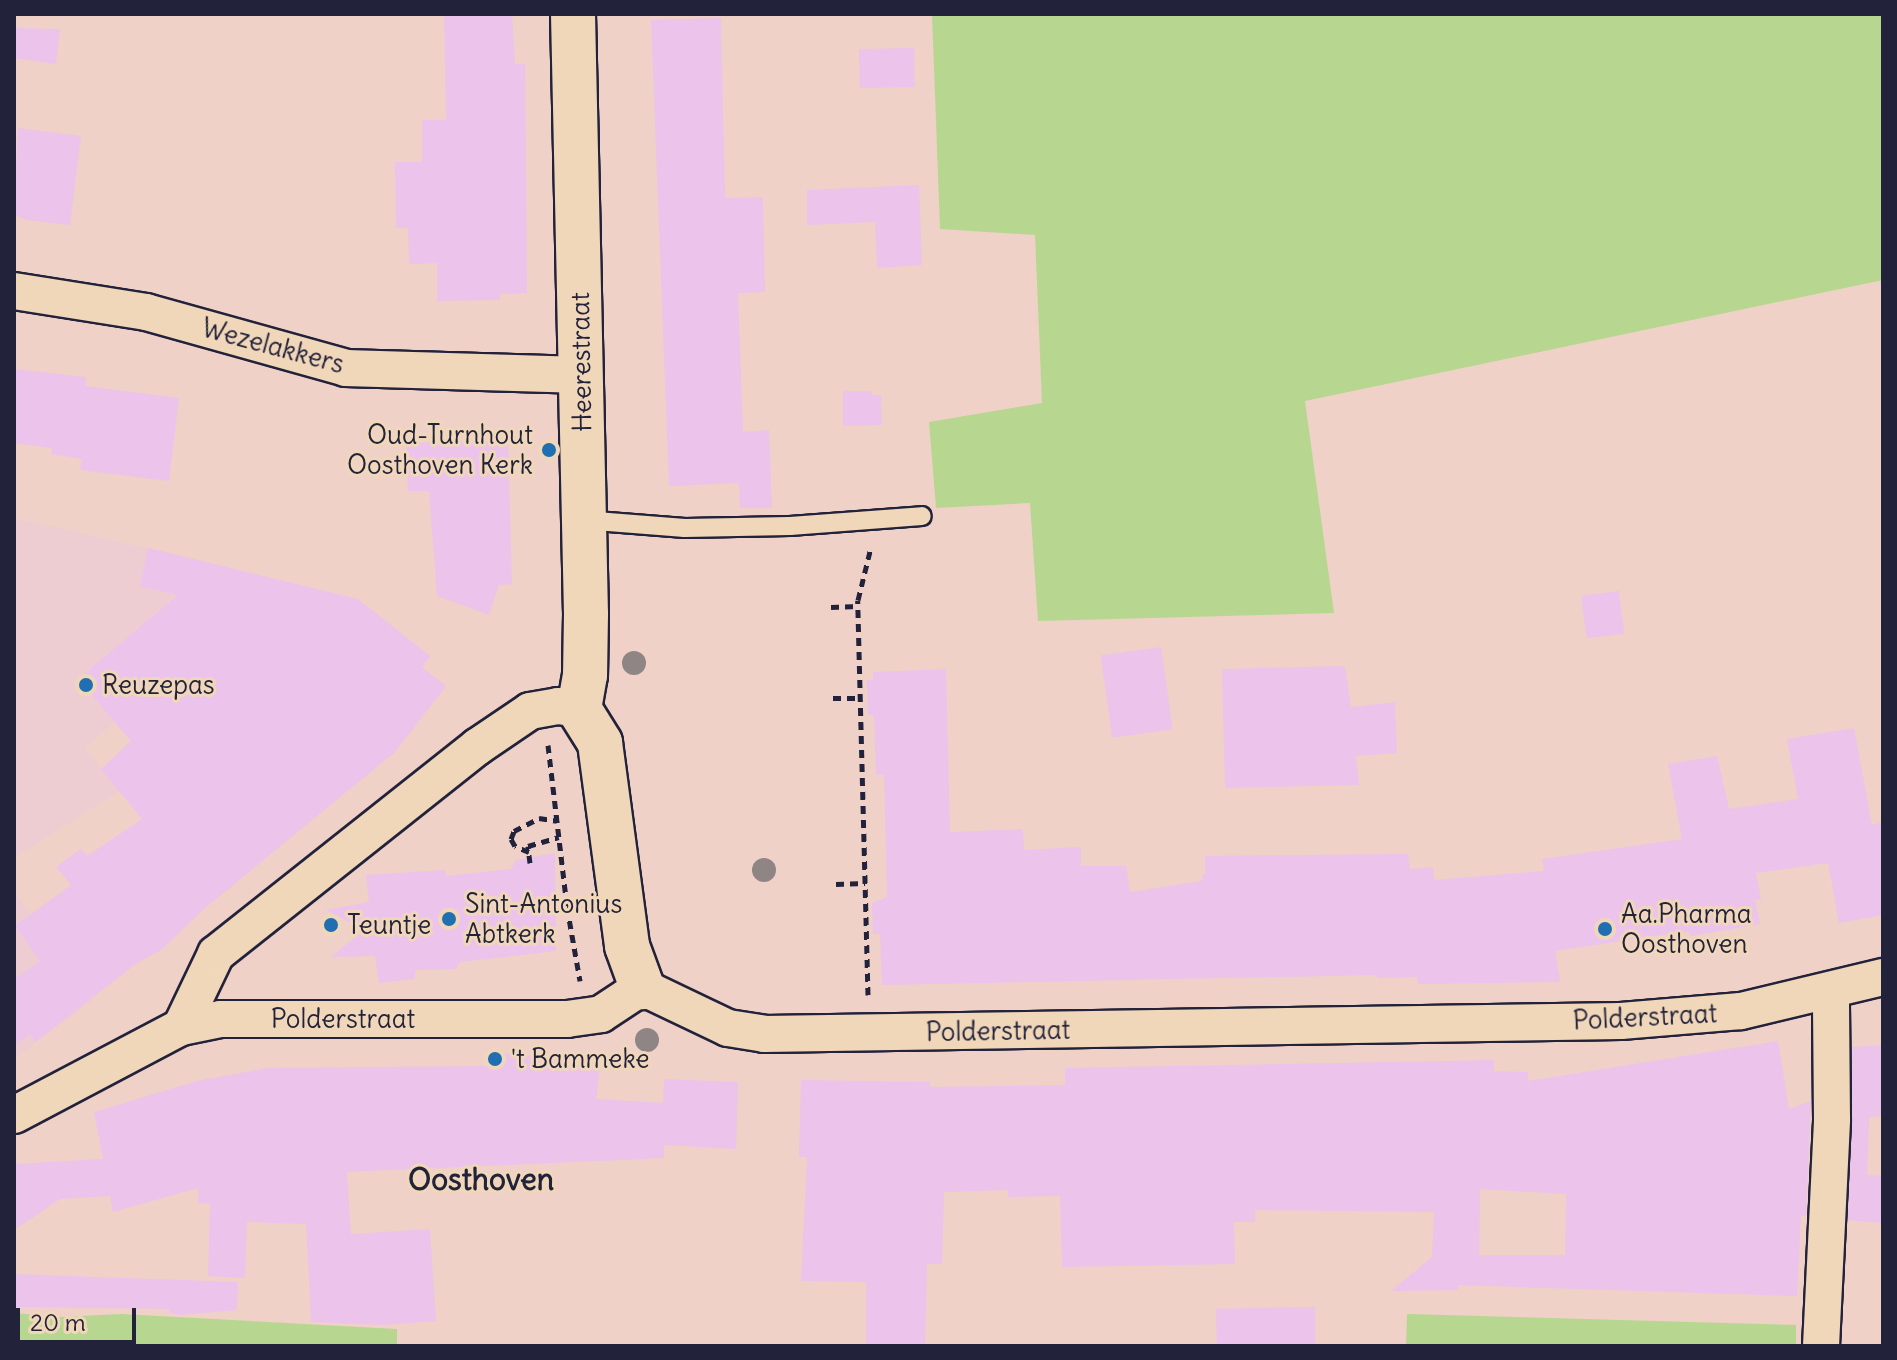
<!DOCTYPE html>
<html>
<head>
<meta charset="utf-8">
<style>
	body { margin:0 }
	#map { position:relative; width:1897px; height:1360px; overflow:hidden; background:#efd1c8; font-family:Delius,sans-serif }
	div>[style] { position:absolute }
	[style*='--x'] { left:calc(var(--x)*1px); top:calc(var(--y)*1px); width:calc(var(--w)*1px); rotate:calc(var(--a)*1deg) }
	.built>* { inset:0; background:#eecdd2 }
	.green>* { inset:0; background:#b7d791 }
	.building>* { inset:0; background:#ebc3eb; transform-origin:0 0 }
	.path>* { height:5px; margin-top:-2.5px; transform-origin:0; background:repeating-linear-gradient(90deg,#22223b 0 8px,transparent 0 14px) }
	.roads { filter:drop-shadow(2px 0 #22223b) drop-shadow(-2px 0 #22223b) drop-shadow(0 2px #22223b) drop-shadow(0 -2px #22223b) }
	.service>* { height:18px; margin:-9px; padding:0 9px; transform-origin:9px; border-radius:9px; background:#f1d7b9 }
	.minor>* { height:36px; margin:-18px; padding:0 18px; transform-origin:18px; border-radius:18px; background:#f1d7b9 }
	.tertiary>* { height:44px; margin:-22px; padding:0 22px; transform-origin:22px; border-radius:22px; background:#f1d7b9 }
	.trees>* { width:24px; height:24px; margin:-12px; border-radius:50%; background:#8f8584 }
	.dots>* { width:22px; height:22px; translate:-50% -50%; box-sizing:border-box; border:4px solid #f1d7b9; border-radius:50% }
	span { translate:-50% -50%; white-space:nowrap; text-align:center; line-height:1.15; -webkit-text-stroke:6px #f1d7b9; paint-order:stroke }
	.street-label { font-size:26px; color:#22223b }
	.poi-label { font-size:26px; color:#22223b }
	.right { translate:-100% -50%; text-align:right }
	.left { translate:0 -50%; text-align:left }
	.quarter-label { font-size:30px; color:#22223b; font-weight:700 }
	.frame { position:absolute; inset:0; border:16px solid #22223b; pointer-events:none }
	.scale { position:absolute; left:16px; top:1308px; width:120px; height:36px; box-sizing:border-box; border:4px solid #22223b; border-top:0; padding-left:10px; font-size:24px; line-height:28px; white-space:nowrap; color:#22223b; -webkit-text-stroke:6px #f1d7b9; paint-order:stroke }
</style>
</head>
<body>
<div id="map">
	<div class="built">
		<i style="clip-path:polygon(14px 518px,221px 565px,218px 599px,230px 621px,85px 748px,119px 791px,14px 858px)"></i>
		<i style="clip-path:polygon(14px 892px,93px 1000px,14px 1059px)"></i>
	</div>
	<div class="green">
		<i style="clip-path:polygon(932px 14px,1883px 14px,1883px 280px,1305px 401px,1334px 613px,1038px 621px,1030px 503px,936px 508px,929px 422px,1042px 403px,1035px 235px,940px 229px)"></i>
		<i style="clip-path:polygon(14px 1313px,61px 1317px,121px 1314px,397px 1329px,397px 1346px,14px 1346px)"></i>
		<i style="clip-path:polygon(1407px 1314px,1796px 1325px,1796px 1346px,1406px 1346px)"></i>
	</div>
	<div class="building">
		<i style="clip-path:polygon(444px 14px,512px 14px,515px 64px,525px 64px,527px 293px,500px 294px,500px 300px,437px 301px,437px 263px,409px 264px,408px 228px,396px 228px,395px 162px,422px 162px,422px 120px,446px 120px)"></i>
		<i style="clip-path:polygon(721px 18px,725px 198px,763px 197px,765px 292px,738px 293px,743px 432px,769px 430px,772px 508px,740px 508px,739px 483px,669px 486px,651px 20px)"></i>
		<i style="clip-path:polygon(14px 28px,60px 29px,56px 64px,14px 58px)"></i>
		<i style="left:914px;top:48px;width:39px;height:55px;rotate:89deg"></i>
		<i style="clip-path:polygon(18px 128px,81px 136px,70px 225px,27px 220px,14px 215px)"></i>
		<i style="clip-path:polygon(919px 185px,922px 265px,877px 268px,875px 222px,807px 225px,807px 190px)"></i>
		<i style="clip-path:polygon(14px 369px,86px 377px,85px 386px,179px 398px,169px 481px,80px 470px,82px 459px,51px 454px,52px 448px,14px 443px)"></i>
		<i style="clip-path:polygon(843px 391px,872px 391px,872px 395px,881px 395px,882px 425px,843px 426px)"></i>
		<i style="clip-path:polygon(508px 440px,512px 584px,499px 585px,489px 615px,437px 596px,429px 491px,408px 491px,406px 443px)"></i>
		<i style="clip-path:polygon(148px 548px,358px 599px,430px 656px,422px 667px,446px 686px,395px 752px,205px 908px,161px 950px,137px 963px,35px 1042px,30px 1034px,14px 1045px,14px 979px,40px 961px,15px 926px,71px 885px,56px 867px,81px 849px,87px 856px,142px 819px,101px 769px,131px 741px,78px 679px,178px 595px,140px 586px)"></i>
		<i style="left:1619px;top:591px;width:43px;height:38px;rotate:83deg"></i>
		<i style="left:1161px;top:647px;width:83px;height:61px;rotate:82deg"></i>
		<i style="clip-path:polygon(1345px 666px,1351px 707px,1395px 702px,1397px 753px,1356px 756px,1359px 785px,1225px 788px,1222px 669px)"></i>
		<i style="clip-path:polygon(946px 669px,950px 832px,1023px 829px,1024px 850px,1081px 847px,1081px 866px,1126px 866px,1130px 892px,1202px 881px,1202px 875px,1205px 875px,1205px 856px,1408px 854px,1410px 869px,1433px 867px,1434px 880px,1544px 871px,1542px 859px,1682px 839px,1668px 764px,1717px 756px,1729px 809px,1798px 799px,1787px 739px,1854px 728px,1872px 825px,1883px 822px,1883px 915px,1839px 923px,1828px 863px,1756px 873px,1761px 899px,1755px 900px,1760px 924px,1690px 936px,1689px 931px,1555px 951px,1560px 982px,1418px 984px,1417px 977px,1377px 978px,1377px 975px,882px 985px,880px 934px,873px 934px,872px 903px,887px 897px,884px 775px,876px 775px,874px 715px,868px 715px,867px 680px,873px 680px,873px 672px)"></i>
		<i style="clip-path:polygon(555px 853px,556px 951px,460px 962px,456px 969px,416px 970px,414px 979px,379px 983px,375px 956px,331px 957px,364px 930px,326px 910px,369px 902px,366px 875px,445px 870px,445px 876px,511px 869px,516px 860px)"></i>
		<i style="clip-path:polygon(evenodd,1778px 1041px,1789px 1109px,1811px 1101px,1806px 1216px,1801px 1216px,1797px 1296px,1458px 1285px,1458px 1290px,1391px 1291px,1432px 1257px,1434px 1212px,1255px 1210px,1255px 1222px,1234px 1222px,1235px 1264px,1062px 1267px,1060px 1196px,1008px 1197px,1008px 1190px,944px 1192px,942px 1264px,927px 1264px,925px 1346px,866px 1346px,866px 1282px,801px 1281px,807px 1157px,799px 1157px,801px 1080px,930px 1082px,930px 1087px,1065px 1085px,1065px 1068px,1494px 1060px,1494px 1071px,1528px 1072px,1528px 1081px,1778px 1041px,1480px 1189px,1566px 1194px,1565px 1255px,1479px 1255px,1480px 1189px)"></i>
		<i style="clip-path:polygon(1883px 1045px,1882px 1116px,1869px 1117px,1867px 1175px,1883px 1176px,1883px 1223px,1848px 1220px,1852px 1047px)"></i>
		<i style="clip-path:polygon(487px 1051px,600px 1063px,596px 1099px,663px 1103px,664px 1079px,738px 1082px,736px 1149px,664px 1145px,664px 1158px,347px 1172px,351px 1234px,430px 1229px,436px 1321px,383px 1325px,311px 1322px,306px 1224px,247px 1222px,245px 1278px,208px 1276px,210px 1204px,198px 1203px,198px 1188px,113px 1212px,110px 1196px,60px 1199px,14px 1230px,14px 1164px,103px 1159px,94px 1112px,197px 1081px,267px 1068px,486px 1066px)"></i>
		<i style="clip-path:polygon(14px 1274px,238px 1282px,237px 1310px,180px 1315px,169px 1313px,169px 1309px,14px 1307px)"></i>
		<i style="left:1315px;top:1307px;width:39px;height:99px;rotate:89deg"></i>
	</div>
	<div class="path">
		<i style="--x:831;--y:607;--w:27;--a:-2"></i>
		<i style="--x:833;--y:698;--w:28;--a:0"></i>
		<i style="--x:548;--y:745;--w:163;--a:83.3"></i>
		<i style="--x:567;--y:907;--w:14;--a:-8"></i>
		<i style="--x:529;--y:852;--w:15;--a:-157"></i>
		<i style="--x:515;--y:846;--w:8;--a:-120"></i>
		<i style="--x:511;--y:839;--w:9;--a:-69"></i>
		<i style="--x:514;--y:831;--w:28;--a:-27"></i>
		<i style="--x:539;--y:818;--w:18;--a:9"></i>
		<i style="--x:530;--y:863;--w:17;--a:-97"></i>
		<i style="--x:528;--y:846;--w:32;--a:-16"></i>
		<i style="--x:836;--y:884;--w:29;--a:-2"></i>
		<i style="--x:567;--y:907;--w:75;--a:80"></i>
		<i style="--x:868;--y:995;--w:395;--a:-91.5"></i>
		<i style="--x:858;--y:600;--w:55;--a:-76.2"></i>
	</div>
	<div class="roads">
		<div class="service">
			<i style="--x:583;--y:520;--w:102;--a:4.5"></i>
			<i style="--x:685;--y:528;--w:105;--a:-1.1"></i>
			<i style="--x:790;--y:526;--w:132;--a:-4.3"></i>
		</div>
		<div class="minor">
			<i style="--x:14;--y:291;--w:134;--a:9"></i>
			<i style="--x:146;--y:312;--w:208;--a:15.6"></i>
			<i style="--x:346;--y:368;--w:236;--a:1.7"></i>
			<i style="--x:181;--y:1027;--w:81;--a:-64.4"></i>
			<i style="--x:216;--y:954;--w:333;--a:-38.4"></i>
			<i style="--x:477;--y:747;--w:64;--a:-34.2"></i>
			<i style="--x:530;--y:711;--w:28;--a:-10"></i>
			<i style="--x:558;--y:706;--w:21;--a:8"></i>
			<i style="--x:14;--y:1115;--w:189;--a:-27.8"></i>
			<i style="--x:181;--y:1027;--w:41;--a:-11.3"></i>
			<i style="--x:221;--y:1019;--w:346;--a:0"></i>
			<i style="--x:567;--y:1019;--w:34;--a:-8"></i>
			<i style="--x:601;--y:1014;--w:49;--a:-33.4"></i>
			<i style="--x:642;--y:987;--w:95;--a:25.5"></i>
			<i style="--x:728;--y:1028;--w:36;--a:9"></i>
			<i style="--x:764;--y:1034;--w:857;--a:-0.87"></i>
			<i style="--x:1621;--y:1021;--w:120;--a:-4.8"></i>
			<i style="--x:1741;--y:1011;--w:146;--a:-13.5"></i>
			<i style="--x:1821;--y:1346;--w:227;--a:-87.2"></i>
			<i style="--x:1832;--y:1119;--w:127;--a:-90.5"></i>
		</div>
		<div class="tertiary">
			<i style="--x:573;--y:14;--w:600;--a:88.76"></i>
			<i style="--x:586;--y:614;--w:61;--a:90.9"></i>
			<i style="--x:585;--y:675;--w:35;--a:100"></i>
			<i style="--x:579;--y:709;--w:40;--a:58"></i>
			<i style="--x:600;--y:743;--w:205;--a:82.4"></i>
			<i style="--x:627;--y:946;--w:44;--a:69.9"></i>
		</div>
	</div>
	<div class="trees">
		<i style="left:634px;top:663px"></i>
		<i style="left:764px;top:870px"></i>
		<i style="left:647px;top:1040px"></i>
	</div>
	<div class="dots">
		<i style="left:549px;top:450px;background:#1f6fb2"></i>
		<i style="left:86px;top:685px;background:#1f6fb2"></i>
		<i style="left:449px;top:919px;background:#1f6fb2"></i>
		<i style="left:331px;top:925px;background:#1f6fb2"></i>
		<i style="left:1605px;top:929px;background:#1f6fb2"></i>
		<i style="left:495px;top:1059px;background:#1f6fb2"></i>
	</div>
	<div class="street-label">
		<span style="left:273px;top:346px;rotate:15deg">Wezelakkers</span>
		<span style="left:581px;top:362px;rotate:-91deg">Heerestraat</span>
		<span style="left:1645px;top:1017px;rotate:-3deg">Polderstraat</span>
		<span style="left:343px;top:1019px">Polderstraat</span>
		<span style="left:998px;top:1031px;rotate:-1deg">Polderstraat</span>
	</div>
	<div class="poi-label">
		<span class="right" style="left:533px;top:450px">Oud-Turnhout<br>Oosthoven Kerk</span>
		<span class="left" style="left:102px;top:685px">Reuzepas</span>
		<span class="left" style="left:465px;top:919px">Sint-Antonius<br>Abtkerk</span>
		<span class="left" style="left:1621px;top:929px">Aa.Pharma<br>Oosthoven</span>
		<span class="left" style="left:347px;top:925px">Teuntje</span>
		<span class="left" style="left:511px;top:1059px">'t Bammeke</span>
	</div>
	<div class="quarter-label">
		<span style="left:481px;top:1179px">Oosthoven</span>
	</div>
	<div class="frame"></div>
	<div class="scale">20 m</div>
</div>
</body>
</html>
